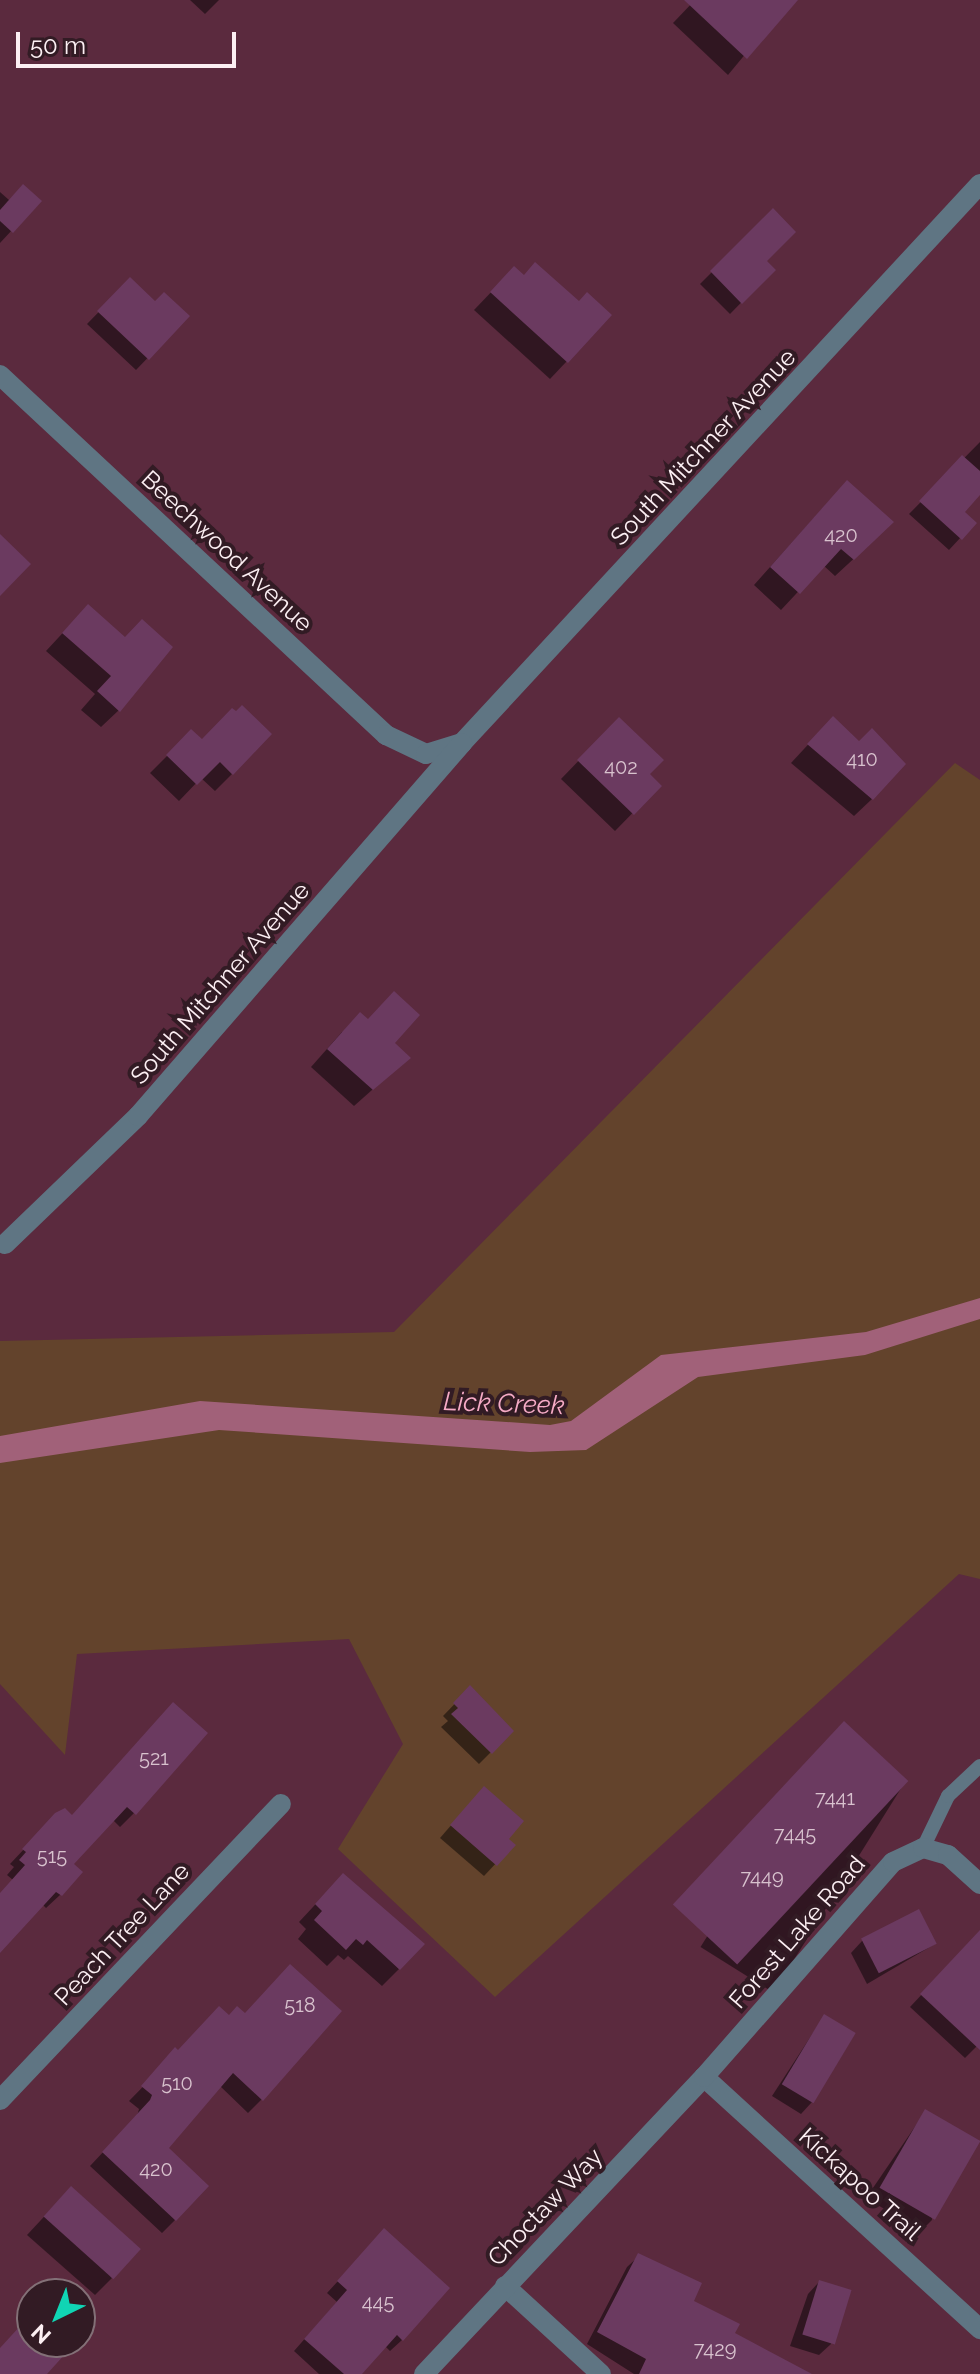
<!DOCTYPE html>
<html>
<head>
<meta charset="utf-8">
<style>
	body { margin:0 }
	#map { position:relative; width:980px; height:2374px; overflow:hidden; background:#5b2a3e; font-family:Raleway,sans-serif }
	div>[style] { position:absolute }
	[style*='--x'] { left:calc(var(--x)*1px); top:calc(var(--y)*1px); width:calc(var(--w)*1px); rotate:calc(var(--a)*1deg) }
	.green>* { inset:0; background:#63432c }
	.water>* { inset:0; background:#a16179 }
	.shadow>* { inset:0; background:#0007; transform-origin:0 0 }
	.building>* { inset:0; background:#6b3a60; transform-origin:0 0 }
	.service>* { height:14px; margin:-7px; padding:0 7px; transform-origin:7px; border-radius:7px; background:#5f7583 }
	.minor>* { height:20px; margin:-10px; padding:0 10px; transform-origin:10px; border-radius:10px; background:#5f7583 }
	span { translate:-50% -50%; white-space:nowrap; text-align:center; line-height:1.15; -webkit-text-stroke:8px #321b24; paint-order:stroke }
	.number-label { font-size:20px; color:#d8c2ce }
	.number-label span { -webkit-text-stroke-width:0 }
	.street-label { font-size:24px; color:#fceff3 }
	.water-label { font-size:26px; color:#f6abc6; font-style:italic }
	.north { position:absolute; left:16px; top:2278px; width:80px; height:80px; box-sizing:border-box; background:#321b24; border:2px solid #837077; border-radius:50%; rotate:223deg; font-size:22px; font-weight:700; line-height:32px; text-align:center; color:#fceff3 }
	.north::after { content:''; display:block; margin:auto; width:28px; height:36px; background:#10d5b4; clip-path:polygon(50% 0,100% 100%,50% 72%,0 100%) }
	.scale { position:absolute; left:16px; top:32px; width:220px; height:36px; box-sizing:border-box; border:4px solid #fceff3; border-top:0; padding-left:10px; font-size:24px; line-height:28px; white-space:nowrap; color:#fceff3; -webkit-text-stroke:6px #321b24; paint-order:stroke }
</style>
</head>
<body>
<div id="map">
	<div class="green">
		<i style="clip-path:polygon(955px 763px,980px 780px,980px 1579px,959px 1574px,495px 1997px,338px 1849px,403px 1744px,349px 1639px,77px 1654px,65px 1755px,0 1684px,0 1341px,394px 1332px)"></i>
	</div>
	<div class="water">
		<i style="clip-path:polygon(980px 1298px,980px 1319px,865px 1355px,698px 1377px,586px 1450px,530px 1452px,219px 1430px,0 1463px,0 1436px,200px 1401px,550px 1425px,571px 1421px,661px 1355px,866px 1332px)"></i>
	</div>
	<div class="shadow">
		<i style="clip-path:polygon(190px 0,219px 0,205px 14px)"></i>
		<i style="clip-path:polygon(695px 0,790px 0,728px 75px,673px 23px)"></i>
		<i style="clip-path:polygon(0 192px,9px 200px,39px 201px,0 243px)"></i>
		<i style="clip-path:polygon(773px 211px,765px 261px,773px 270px,730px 314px,700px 284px)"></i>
		<i style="clip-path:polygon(130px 280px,155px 304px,187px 317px,136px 370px,87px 324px)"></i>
		<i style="clip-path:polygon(497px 286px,567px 361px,550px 379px,474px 310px)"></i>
		<i style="clip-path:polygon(980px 442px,980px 492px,962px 512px,974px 523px,949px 550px,909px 514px)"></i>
		<i style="clip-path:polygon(830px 500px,874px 540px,835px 576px,823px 565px,781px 610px,754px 585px)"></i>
		<i style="clip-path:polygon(71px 624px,124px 639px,119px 710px,101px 727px,81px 710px,95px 694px,46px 651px)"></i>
		<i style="clip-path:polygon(619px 719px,647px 774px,659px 786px,615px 831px,561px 779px)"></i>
		<i style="clip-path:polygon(191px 732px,232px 774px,215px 791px,201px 778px,179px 801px,150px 773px)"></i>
		<i style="clip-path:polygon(816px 736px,872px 799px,854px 816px,791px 763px)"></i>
		<i style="clip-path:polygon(342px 1032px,392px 1044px,408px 1058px,354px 1106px,311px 1067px)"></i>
		<i style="clip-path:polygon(470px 1688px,512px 1731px,479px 1764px,441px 1727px,448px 1721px,443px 1716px)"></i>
		<i style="clip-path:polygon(160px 1719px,134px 1813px,120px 1827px,113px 1820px,72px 1864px,60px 1895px,46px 1908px,42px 1904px,0 1950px,0 1895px,13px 1880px,7px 1875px,14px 1867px,10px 1864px,42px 1830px,71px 1817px)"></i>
		<i style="left:833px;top:1735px;width:86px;height:250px;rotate:32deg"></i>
		<i style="clip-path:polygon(473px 1800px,513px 1845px,484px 1876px,440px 1838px)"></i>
		<i style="clip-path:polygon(326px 1893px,399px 1969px,382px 1986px,348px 1956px,344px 1960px,338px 1955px,327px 1966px,298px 1939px,306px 1929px,299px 1922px)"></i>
		<i style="clip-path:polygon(862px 1941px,935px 1944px,867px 1984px,851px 1953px)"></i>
		<i style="clip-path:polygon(955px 1959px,980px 1961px,980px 2043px,965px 2058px,910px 2007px)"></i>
		<i style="clip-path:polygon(219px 2009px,229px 2017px,245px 2015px,262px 2099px,248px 2113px,220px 2086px,166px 2148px,175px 2220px,162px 2233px,90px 2166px,137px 2116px,139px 2109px,129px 2101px)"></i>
		<i style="clip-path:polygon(824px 2016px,812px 2102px,801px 2114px,772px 2096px)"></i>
		<i style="clip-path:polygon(925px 2112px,932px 2220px,921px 2231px,866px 2198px)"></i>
		<i style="clip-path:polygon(54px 2206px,112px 2278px,95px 2295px,27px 2235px)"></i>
		<i style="clip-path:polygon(373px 2243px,402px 2340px,390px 2351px,385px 2346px,360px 2374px,319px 2374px,294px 2351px,337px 2302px,327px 2293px)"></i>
		<i style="clip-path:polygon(639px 2256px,692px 2302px,780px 2374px,634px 2374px,587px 2344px,627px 2267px)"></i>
		<i style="clip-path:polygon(819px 2282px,831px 2344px,819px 2355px,790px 2346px,808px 2294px)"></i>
	</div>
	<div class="building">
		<i style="clip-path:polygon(684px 0,798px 0,747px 59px)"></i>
		<i style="clip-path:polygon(23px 184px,42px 201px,13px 233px,0 221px,0 210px)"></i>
		<i style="clip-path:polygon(773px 208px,796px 232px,767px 261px,776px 270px,742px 304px,710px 271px)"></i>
		<i style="clip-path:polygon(535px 262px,579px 301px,587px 292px,612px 315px,568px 363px,490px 292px,514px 266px,524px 275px)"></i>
		<i style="clip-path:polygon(130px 277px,155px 301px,164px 292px,190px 316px,149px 360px,97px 311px)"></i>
		<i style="clip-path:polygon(962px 455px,980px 471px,980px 495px,965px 512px,977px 523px,962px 540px,919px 501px)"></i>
		<i style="clip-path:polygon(847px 480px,894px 522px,854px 560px,841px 549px,800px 594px,770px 567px)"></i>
		<i style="clip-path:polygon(0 534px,31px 564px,0 596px)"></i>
		<i style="clip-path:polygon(88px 604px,125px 637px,142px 619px,173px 647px,120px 712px,97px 691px,111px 676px,62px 633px)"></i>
		<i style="clip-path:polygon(242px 705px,272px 734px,233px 775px,220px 762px,197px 785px,166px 755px,191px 729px,202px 739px,232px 708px,236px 711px)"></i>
		<i style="clip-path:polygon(833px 716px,859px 741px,872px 728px,906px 764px,873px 800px,807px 744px)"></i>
		<i style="clip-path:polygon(619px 717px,664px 760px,650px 774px,662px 786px,634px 815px,577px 760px)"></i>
		<i style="clip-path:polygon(394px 991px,420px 1015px,395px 1043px,411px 1058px,373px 1090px,327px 1049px,360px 1012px,368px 1019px)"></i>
		<i style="clip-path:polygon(470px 1685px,514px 1731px,492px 1754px,451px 1714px,458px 1708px,453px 1703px)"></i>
		<i style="clip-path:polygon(173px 1702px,208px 1733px,136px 1815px,127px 1807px,74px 1864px,83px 1872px,62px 1896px,56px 1892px,0 1953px,0 1893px,25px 1865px,19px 1860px,26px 1852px,22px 1849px,55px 1813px,65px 1808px,72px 1815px)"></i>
		<i style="left:844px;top:1721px;width:88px;height:251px;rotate:43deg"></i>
		<i style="clip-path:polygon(484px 1786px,524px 1821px,509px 1839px,516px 1845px,497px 1866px,450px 1825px)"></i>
		<i style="clip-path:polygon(343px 1873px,425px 1944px,400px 1970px,367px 1940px,363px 1945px,356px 1939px,346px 1950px,314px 1920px,322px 1911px,315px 1904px)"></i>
		<i style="left:919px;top:1909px;width:39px;height:65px;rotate:63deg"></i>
		<i style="clip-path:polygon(980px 1930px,980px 2050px,920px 1994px)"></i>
		<i style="clip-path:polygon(290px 1964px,342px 2011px,263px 2101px,233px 2073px,169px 2148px,209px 2186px,176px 2221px,102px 2152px,150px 2100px,152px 2095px,141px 2086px,175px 2047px,178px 2050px,219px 2006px,229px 2015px,237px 2006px,245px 2013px)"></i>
		<i style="left:824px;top:2014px;width:37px;height:82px;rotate:31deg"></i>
		<i style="left:925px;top:2109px;width:64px;height:91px;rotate:30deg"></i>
		<i style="left:71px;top:2186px;width:94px;height:41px;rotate:42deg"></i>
		<i style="clip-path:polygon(384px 2228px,450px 2288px,403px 2341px,397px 2335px,362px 2374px,344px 2374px,304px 2339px,347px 2290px,337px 2281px)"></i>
		<i style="clip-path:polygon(638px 2253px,702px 2283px,694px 2301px,740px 2324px,735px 2333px,812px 2374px,639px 2374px,646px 2359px,597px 2332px)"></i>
		<i style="left:819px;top:2280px;width:34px;height:57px;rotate:17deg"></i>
		<i style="clip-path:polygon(32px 2313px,32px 2342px,54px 2342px,66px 2353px,47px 2374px,0 2374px,0 2348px)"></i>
	</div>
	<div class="service">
		<i style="--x:923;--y:1848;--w:58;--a:-64.3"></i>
		<i style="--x:948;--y:1796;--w:44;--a:-43.2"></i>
	</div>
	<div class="minor">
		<i style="--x:0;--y:375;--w:528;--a:43"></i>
		<i style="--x:386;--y:735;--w:44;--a:25.4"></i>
		<i style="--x:426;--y:754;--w:38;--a:-17"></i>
		<i style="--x:462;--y:743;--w:762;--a:-47.18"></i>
		<i style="--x:5;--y:1244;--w:185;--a:-43.9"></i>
		<i style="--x:138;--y:1116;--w:494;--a:-49"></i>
		<i style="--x:704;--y:2077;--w:374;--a:42.4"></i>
		<i style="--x:0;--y:2100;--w:408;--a:-46.5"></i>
		<i style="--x:505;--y:2286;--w:130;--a:42.5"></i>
		<i style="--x:424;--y:2374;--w:408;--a:-46.7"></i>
		<i style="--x:704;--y:2077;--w:286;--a:-48.7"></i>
		<i style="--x:893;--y:1862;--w:33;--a:-25"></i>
		<i style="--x:923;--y:1848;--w:26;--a:16"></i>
		<i style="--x:948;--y:1855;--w:43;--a:42.2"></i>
	</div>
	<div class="number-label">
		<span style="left:841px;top:535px">420</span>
		<span style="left:862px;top:759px">410</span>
		<span style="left:621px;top:767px">402</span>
		<span style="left:154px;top:1758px">521</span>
		<span style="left:835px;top:1798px">7441</span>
		<span style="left:795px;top:1834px">7445</span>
		<span style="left:52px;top:1856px">515</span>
		<span style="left:762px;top:1877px">7449</span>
		<span style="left:300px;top:2005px">518</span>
		<span style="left:177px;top:2083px">510</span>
		<span style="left:156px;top:2169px">420</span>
		<span style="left:378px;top:2302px">445</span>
		<span style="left:715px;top:2349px">7429</span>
	</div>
	<div class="street-label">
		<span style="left:703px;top:447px;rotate:-47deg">South Mitchner Avenue</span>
		<span style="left:227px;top:551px;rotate:43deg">Beechwood Avenue</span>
		<span style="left:220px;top:983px;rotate:-49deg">South Mitchner Avenue</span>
		<span style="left:797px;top:1932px;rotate:-49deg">Forest Lake Road</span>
		<span style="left:122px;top:1934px;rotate:-47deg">Peach Tree Lane</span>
		<span style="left:860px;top:2184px;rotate:42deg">Kickapoo Trail</span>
		<span style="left:545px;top:2207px;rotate:-46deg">Choctaw Way</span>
	</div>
	<div class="water-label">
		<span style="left:504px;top:1404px;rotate:2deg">Lick Creek</span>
	</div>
	<div class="north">N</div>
	<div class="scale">50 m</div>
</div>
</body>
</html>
